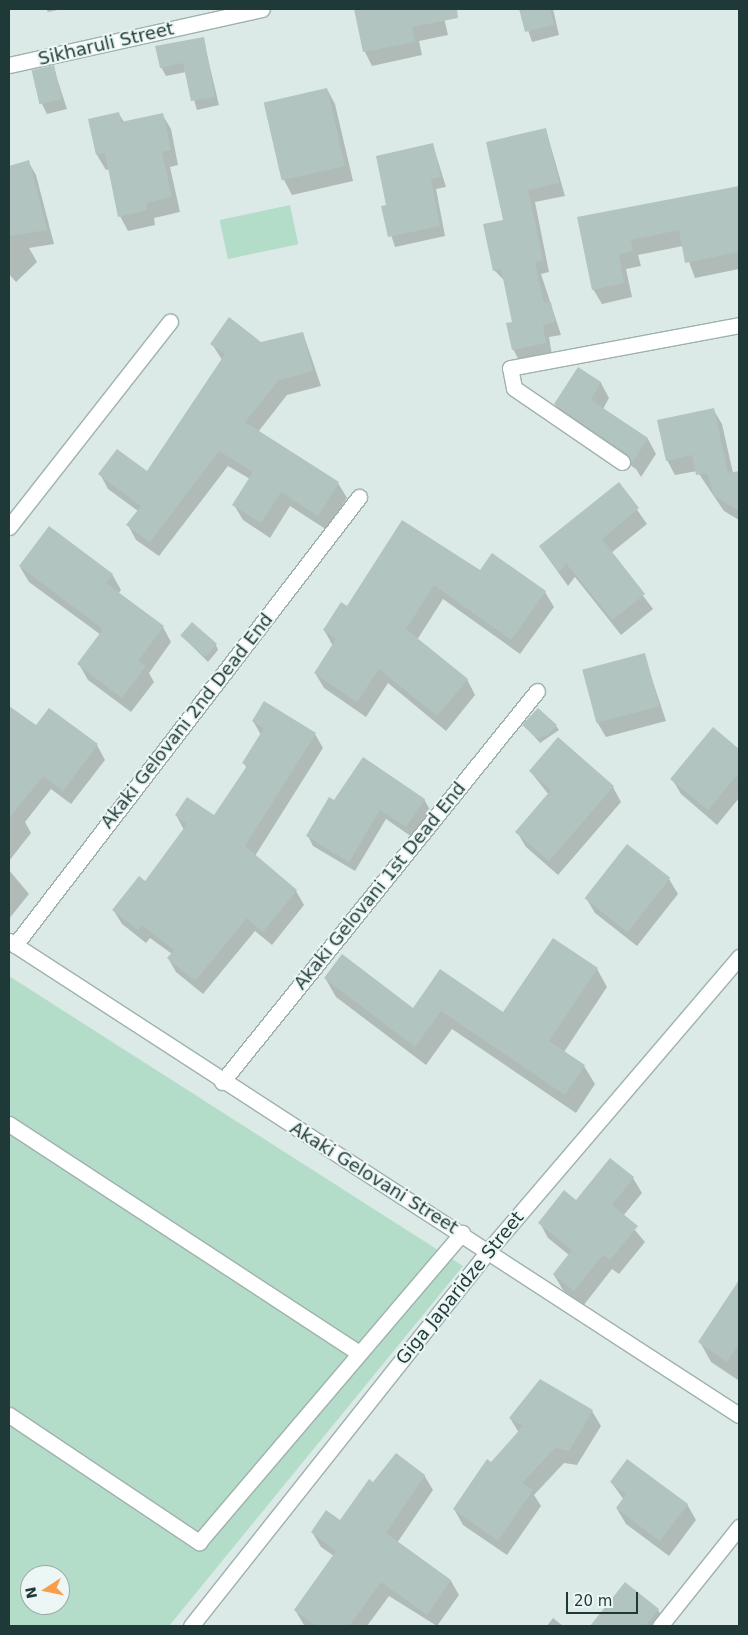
<!DOCTYPE html>
<html>
<head>
<meta charset="utf-8">
<style>
	body { margin:0 }
	#map { position:relative; width:748px; height:1635px; overflow:hidden; background:#dceae7; font-family:"DejaVu Sans",sans-serif }
	div>[style] { position:absolute }
	[style*='--x'] { left:calc(var(--x)*1px); top:calc(var(--y)*1px); width:calc(var(--w)*1px); rotate:calc(var(--a)*1deg) }
	.green>* { inset:0; background:#b3ddc8; transform-origin:0 0 }
	.shadow>* { inset:0; background:#0003 }
	.building>* { inset:0; background:#b2c4c0; transform-origin:0 0 }
	.roads { filter:drop-shadow(1px 0 #9fb1af) drop-shadow(-1px 0 #9fb1af) drop-shadow(0 1px #9fb1af) drop-shadow(0 -1px #9fb1af) }
	.street>* { height:15px; margin:-7.5px; padding:0 7.5px; transform-origin:7.5px; border-radius:7.5px; background:#fff }
	span { translate:-50% -50%; white-space:nowrap; text-align:center; line-height:1.15; -webkit-text-stroke:4px #ecf6f4; paint-order:stroke }
	.street-label { font-size:18px; color:#1e3938 }
	.frame { position:absolute; inset:0; border:10px solid #1e3938; pointer-events:none }
	.north { position:absolute; left:20px; top:1565px; width:50px; height:50px; box-sizing:border-box; background:#ecf6f4; border:1px solid #9aaaa9; border-radius:50%; rotate:259deg; font-size:14px; font-weight:700; line-height:20px; text-align:center; color:#1e3938 }
	.north::after { content:''; display:block; margin:auto; width:18px; height:22px; background:#fa9d4a; clip-path:polygon(50% 0,100% 100%,50% 72%,0 100%) }
	.scale { position:absolute; left:566px; top:1592px; width:72px; height:22px; box-sizing:border-box; border:2px solid #1e3938; border-top:0; padding-left:6px; font-size:15px; line-height:18px; white-space:nowrap; color:#1e3938; -webkit-text-stroke:4px #ecf6f4; paint-order:stroke }
</style>
</head>
<body>
<div id="map">
	<div class="green">
		<i style="left:290px;top:205px;width:40px;height:72px;rotate:78deg"></i>
		<i style="clip-path:polygon(evenodd,9px 976px,463px 1266px,169px 1626px,9px 1626px,9px 976px,30px 1575px,60px 1575px,60px 1605px,30px 1605px,30px 1575px)"></i>
	</div>
	<div class="shadow">
		<i style="clip-path:polygon(46px 9px,63px 9px,48px 12px)"></i>
		<i style="clip-path:polygon(356px 9px,442px 9px,448px 35px,419px 41px,422px 55px,372px 66px,365px 52px)"></i>
		<i style="clip-path:polygon(521px 9px,553px 9px,559px 35px,532px 42px)"></i>
		<i style="clip-path:polygon(203px 38px,219px 105px,197px 110px,186px 72px,166px 76px,161px 67px)"></i>
		<i style="clip-path:polygon(53px 66px,67px 109px,47px 114px,42px 104px)"></i>
		<i style="clip-path:polygon(327px 89px,335px 104px,353px 181px,292px 195px,284px 180px)"></i>
		<i style="clip-path:polygon(119px 114px,124px 122px,162px 114px,171px 129px,178px 165px,170px 167px,180px 212px,154px 218px,155px 225px,128px 231px,120px 216px,110px 169px,106px 170px,97px 155px)"></i>
		<i style="clip-path:polygon(546px 130px,565px 196px,535px 202px,549px 272px,541px 274px,561px 335px,549px 337px,552px 355px,520px 362px,513px 349px,514px 323px,505px 281px,494px 270px,504px 221px)"></i>
		<i style="clip-path:polygon(433px 145px,446px 187px,436px 189px,445px 236px,395px 247px,382px 207px,388px 206px)"></i>
		<i style="clip-path:polygon(28px 161px,36px 175px,54px 244px,29px 248px,37px 262px,16px 282px,9px 274px,9px 168px)"></i>
		<i style="clip-path:polygon(739px 187px,739px 269px,695px 278px,683px 246px,638px 255px,641px 266px,626px 269px,632px 297px,602px 304px,593px 289px,578px 218px)"></i>
		<i style="clip-path:polygon(303px 333px,321px 386px,287px 395px,258px 432px,338px 483px,347px 498px,327px 530px,290px 506px,270px 538px,243px 520px,234px 505px,250px 479px,228px 466px,159px 556px,136px 540px,128px 525px,138px 511px,108px 489px,100px 474px,147px 472px,222px 360px,212px 344px,261px 343px)"></i>
		<i style="clip-path:polygon(578px 368px,601px 383px,609px 398px,603px 409px,648px 439px,656px 454px,641px 477px,636px 469px,564px 419px,555px 404px)"></i>
		<i style="clip-path:polygon(713px 409px,722px 424px,733px 473px,739px 472px,739px 520px,724px 511px,697px 471px,675px 475px,667px 460px)"></i>
		<i style="clip-path:polygon(619px 484px,647px 524px,611px 553px,653px 609px,621px 635px,575px 577px,568px 586px,540px 547px)"></i>
		<i style="clip-path:polygon(20px 567px,112px 574px,121px 590px,118px 594px,163px 627px,171px 642px,149px 673px,154px 682px,131px 712px,88px 680px,79px 664px,101px 635px,29px 582px)"></i>
		<i style="clip-path:polygon(480px 572px,545px 592px,554px 607px,520px 654px,443px 599px,417px 640px,467px 679px,475px 695px,446px 731px,388px 683px,366px 717px,324px 688px,315px 673px,333px 646px,324px 630px,347px 608px)"></i>
		<i style="clip-path:polygon(182px 636px,216px 645px,218px 650px,208px 662px)"></i>
		<i style="clip-path:polygon(644px 655px,666px 721px,606px 737px,597px 722px)"></i>
		<i style="clip-path:polygon(264px 703px,315px 734px,323px 748px,255px 856px,296px 891px,304px 905px,272px 945px,255px 931px,203px 994px,176px 972px,168px 958px,172px 954px,150px 938px,146px 943px,122px 924px,114px 911px,145px 883px,184px 830px,176px 815px,214px 817px,247px 769px,244px 763px,261px 735px,253px 721px)"></i>
		<i style="clip-path:polygon(9px 707px,36px 727px,97px 745px,105px 760px,71px 804px,51px 789px,25px 822px,31px 833px,9px 861px)"></i>
		<i style="clip-path:polygon(524px 725px,556px 726px,559px 730px,540px 743px)"></i>
		<i style="clip-path:polygon(713px 729px,739px 750px,739px 798px,717px 825px,681px 794px,672px 779px)"></i>
		<i style="clip-path:polygon(530px 771px,613px 787px,621px 802px,558px 875px,526px 847px,517px 832px,549px 795px)"></i>
		<i style="clip-path:polygon(424px 799px,430px 810px,412px 837px,386px 819px,355px 871px,313px 846px,308px 836px,334px 802px)"></i>
		<i style="clip-path:polygon(9px 870px,29px 894px,9px 919px)"></i>
		<i style="clip-path:polygon(669px 879px,678px 894px,637px 946px,595px 913px,586px 898px)"></i>
		<i style="clip-path:polygon(597px 969px,607px 987px,564px 1052px,584px 1066px,595px 1084px,576px 1113px,452px 1029px,426px 1065px,336px 997px,325px 978px,414px 1010px,504px 1013px)"></i>
		<i style="clip-path:polygon(633px 1178px,642px 1193px,623px 1216px,645px 1242px,619px 1274px,612px 1269px,583px 1306px,563px 1290px,554px 1275px,569px 1255px,548px 1238px,540px 1223px)"></i>
		<i style="clip-path:polygon(738px 1285px,739px 1286px,738px 1380px,711px 1362px,700px 1342px)"></i>
		<i style="clip-path:polygon(592px 1411px,601px 1426px,577px 1465px,564px 1463px,534px 1495px,541px 1506px,507px 1555px,463px 1525px,454px 1509px,519px 1433px,510px 1418px)"></i>
		<i style="clip-path:polygon(424px 1475px,433px 1490px,397px 1543px,451px 1581px,459px 1595px,437px 1626px,389px 1596px,367px 1626px,304px 1625px,295px 1610px,334px 1556px,321px 1547px,312px 1532px,341px 1521px,373px 1484px)"></i>
		<i style="clip-path:polygon(611px 1482px,687px 1504px,696px 1520px,669px 1556px,626px 1524px,617px 1509px,624px 1500px)"></i>
		<i style="clip-path:polygon(658px 1610px,664px 1620px,659px 1626px,607px 1625px)"></i>
		<i style="clip-path:polygon(553px 1618px,563px 1626px,547px 1626px)"></i>
	</div>
	<div class="building">
		<i style="clip-path:polygon(354px 9px,457px 9px,458px 18px,412px 27px,415px 42px,363px 52px)"></i>
		<i style="clip-path:polygon(519px 9px,550px 9px,554px 25px,525px 32px)"></i>
		<i style="clip-path:polygon(204px 37px,215px 97px,191px 101px,183px 63px,160px 68px,155px 46px)"></i>
		<i style="left:54px;top:65px;width:35px;height:23px;rotate:77deg"></i>
		<i style="left:327px;top:88px;width:80px;height:65px;rotate:77deg"></i>
		<i style="clip-path:polygon(119px 112px,121px 122px,163px 113px,171px 150px,162px 152px,172px 197px,146px 203px,147px 210px,118px 217px,105px 153px,96px 155px,88px 119px)"></i>
		<i style="clip-path:polygon(546px 128px,559px 183px,528px 190px,543px 260px,535px 262px,544px 303px,551px 302px,555px 322px,543px 325px,546px 343px,512px 350px,506px 323px,512px 322px,501px 269px,493px 271px,483px 224px,503px 220px,486px 142px)"></i>
		<i style="clip-path:polygon(433px 143px,441px 177px,431px 179px,440px 226px,388px 237px,381px 206px,386px 205px,376px 156px)"></i>
		<i style="clip-path:polygon(29px 160px,47px 230px,9px 236px,9px 166px)"></i>
		<i style="clip-path:polygon(739px 186px,739px 252px,685px 263px,679px 230px,631px 240px,633px 251px,619px 254px,624px 283px,592px 290px,577px 217px)"></i>
		<i style="clip-path:polygon(229px 317px,261px 342px,303px 332px,313px 371px,279px 380px,245px 422px,339px 482px,318px 516px,281px 492px,261px 523px,232px 505px,253px 472px,219px 451px,150px 542px,126px 525px,141px 506px,98px 474px,117px 449px,147px 471px,225px 354px,210px 344px)"></i>
		<i style="clip-path:polygon(578px 367px,601px 382px,591px 400px,648px 438px,632px 463px,627px 454px,554px 404px)"></i>
		<i style="clip-path:polygon(714px 408px,728px 473px,739px 471px,739px 511px,714px 496px,707px 473px,696px 475px,692px 455px,666px 461px,657px 420px)"></i>
		<i style="clip-path:polygon(619px 482px,639px 508px,602px 539px,645px 594px,612px 620px,566px 563px,559px 572px,539px 546px)"></i>
		<i style="clip-path:polygon(402px 520px,480px 570px,492px 553px,546px 591px,511px 640px,434px 585px,406px 629px,468px 679px,437px 716px,379px 669px,357px 702px,314px 673px,336px 639px,323px 630px,341px 602px,347px 606px)"></i>
		<i style="clip-path:polygon(49px 526px,113px 574px,106px 583px,164px 626px,138px 661px,146px 666px,122px 698px,77px 664px,103px 629px,19px 566px)"></i>
		<i style="left:192px;top:622px;width:33px;height:18px;rotate:41deg"></i>
		<i style="left:645px;top:653px;width:55px;height:65px;rotate:75deg"></i>
		<i style="clip-path:polygon(264px 701px,316px 733px,245px 846px,297px 890px,263px 932px,247px 918px,195px 981px,167px 958px,174px 950px,142px 925px,138px 930px,112px 910px,139px 876px,145px 881px,187px 824px,175px 815px,187px 797px,214px 815px,247px 766px,242px 763px,264px 728px,252px 721px)"></i>
		<i style="clip-path:polygon(9px 706px,36px 725px,49px 708px,98px 744px,63px 791px,43px 776px,9px 818px)"></i>
		<i style="clip-path:polygon(538px 708px,557px 725px,548px 735px,537px 738px,522px 725px)"></i>
		<i style="clip-path:polygon(713px 727px,739px 749px,739px 773px,708px 810px,670px 779px)"></i>
		<i style="clip-path:polygon(558px 737px,614px 786px,549px 861px,515px 832px,551px 790px,529px 771px)"></i>
		<i style="clip-path:polygon(363px 757px,425px 799px,406px 827px,380px 810px,349px 862px,306px 836px,329px 797px,334px 800px)"></i>
		<i style="left:627px;top:844px;width:55px;height:69px;rotate:38deg"></i>
		<i style="clip-path:polygon(553px 938px,598px 968px,549px 1041px,585px 1065px,565px 1095px,441px 1011px,415px 1047px,324px 978px,342px 954px,413px 1008px,440px 969px,503px 1012px)"></i>
		<i style="clip-path:polygon(610px 1158px,634px 1177px,612px 1205px,638px 1226px,610px 1260px,603px 1255px,574px 1291px,553px 1274px,572px 1250px,538px 1223px,564px 1190px,576px 1200px)"></i>
		<i style="clip-path:polygon(739px 1280px,739px 1344px,727px 1362px,698px 1342px)"></i>
		<i style="clip-path:polygon(540px 1379px,593px 1410px,569px 1451px,555px 1448px,522px 1483px,533px 1490px,498px 1541px,453px 1509px,487px 1459px,491px 1462px,523px 1426px,509px 1418px)"></i>
		<i style="clip-path:polygon(396px 1453px,425px 1475px,386px 1533px,451px 1580px,427px 1615px,381px 1582px,349px 1626px,316px 1626px,294px 1610px,336px 1551px,311px 1532px,326px 1510px,340px 1520px,369px 1479px,373px 1482px)"></i>
		<i style="clip-path:polygon(627px 1459px,688px 1504px,660px 1541px,616px 1508px,626px 1494px,610px 1482px)"></i>
		<i style="clip-path:polygon(625px 1582px,659px 1609px,645px 1626px,590px 1626px)"></i>
	</div>
	<div class="roads">
		<div class="street">
			<i style="--x:9;--y:65;--w:259;--a:-12.5"></i>
			<i style="--x:622;--y:462;--w:131;--a:-145.6"></i>
			<i style="--x:514;--y:388;--w:20;--a:-101"></i>
			<i style="--x:510;--y:368;--w:233;--a:-10.6"></i>
			<i style="--x:9;--y:527;--w:261;--a:-51.9"></i>
			<i style="--x:9;--y:941;--w:870;--a:33"></i>
			<i style="--x:15;--y:945;--w:565;--a:-52.48"></i>
			<i style="--x:222;--y:1082;--w:502;--a:-51.14"></i>
			<i style="--x:9;--y:1124;--w:418;--a:33.2"></i>
			<i style="--x:9;--y:1415;--w:229;--a:33.8"></i>
			<i style="--x:199;--y:1542;--w:406;--a:-49.6"></i>
			<i style="--x:191;--y:1626;--w:478;--a:-51.6"></i>
			<i style="--x:488;--y:1251;--w:387;--a:-49.5"></i>
			<i style="--x:660;--y:1626;--w:127;--a:-51.4"></i>
		</div>
	</div>
	<div class="street-label">
		<span style="left:106px;top:44px;rotate:-13deg">Sikharuli Street</span>
		<span style="left:187px;top:721px;rotate:-52deg">Akaki Gelovani 2nd Dead End</span>
		<span style="left:380px;top:886px;rotate:-51deg">Akaki Gelovani 1st Dead End</span>
		<span style="left:374px;top:1178px;rotate:32deg">Akaki Gelovani Street</span>
		<span style="left:460px;top:1288px;rotate:-51deg">Giga Japaridze Street</span>
	</div>
	<div class="frame"></div>
	<div class="north">N</div>
	<div class="scale">20 m</div>
</div>
</body>
</html>
